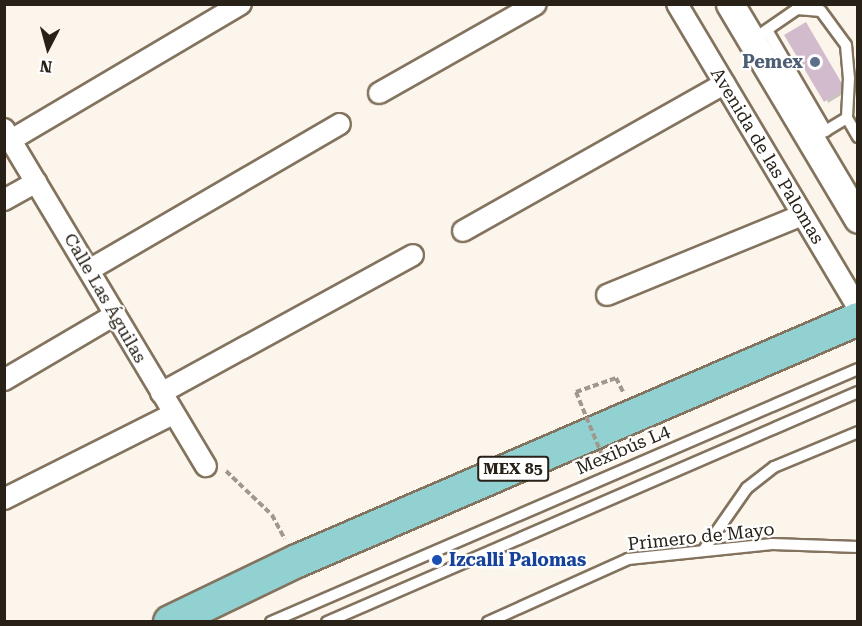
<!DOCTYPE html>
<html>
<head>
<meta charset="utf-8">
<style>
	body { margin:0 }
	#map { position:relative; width:862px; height:626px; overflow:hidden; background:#fcf5ec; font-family:"Roboto Serif",serif }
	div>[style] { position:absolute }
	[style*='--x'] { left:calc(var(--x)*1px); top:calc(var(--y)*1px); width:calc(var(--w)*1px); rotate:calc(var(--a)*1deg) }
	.shadow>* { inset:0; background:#0003 }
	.building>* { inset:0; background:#d3bbce }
	.path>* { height:4px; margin-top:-2px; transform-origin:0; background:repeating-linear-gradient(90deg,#9f988f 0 6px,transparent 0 9px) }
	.roads { filter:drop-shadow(2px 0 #83735e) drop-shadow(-2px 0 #83735e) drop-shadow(0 2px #83735e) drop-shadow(0 -2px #83735e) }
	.lane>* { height:10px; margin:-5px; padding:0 5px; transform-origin:5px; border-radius:5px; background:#fff }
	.street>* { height:20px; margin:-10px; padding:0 10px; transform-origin:10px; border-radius:10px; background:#fff }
	.secondary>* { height:27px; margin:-13.5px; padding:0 13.5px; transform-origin:13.5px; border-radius:13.5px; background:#fff }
	.primary>* { height:32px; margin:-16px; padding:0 16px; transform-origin:16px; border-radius:16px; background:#92d1d1 }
	.path-bridge>* { height:4px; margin-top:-2px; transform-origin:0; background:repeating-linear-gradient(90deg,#9f988f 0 6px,transparent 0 9px) }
	.dots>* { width:16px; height:16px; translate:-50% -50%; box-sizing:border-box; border:3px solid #fff; border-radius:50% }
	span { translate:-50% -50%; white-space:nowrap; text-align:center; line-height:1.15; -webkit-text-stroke:4.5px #fff; paint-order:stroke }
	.shield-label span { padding:2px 4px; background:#fff; border:2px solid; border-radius:4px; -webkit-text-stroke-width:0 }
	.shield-label { font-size:16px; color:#272118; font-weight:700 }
	.service-label { font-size:18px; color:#4e5e75; font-weight:700 }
	.right { translate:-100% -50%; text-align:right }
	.street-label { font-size:18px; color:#272118 }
	.transit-label { font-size:18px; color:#164399; font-weight:700 }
	.left { translate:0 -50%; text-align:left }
	.frame { position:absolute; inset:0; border:6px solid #272118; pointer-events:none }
	.north { position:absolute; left:18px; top:18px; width:60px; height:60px; -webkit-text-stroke:4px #fff; paint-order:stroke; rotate:186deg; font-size:16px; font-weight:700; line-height:24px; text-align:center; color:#272118 }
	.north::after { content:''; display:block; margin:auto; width:21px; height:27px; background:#272118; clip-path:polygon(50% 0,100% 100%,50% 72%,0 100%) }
</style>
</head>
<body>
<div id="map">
	<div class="shadow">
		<i style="clip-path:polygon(808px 27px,843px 86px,843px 94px,828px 103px)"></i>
	</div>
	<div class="building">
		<i style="clip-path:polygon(806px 22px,841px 82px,841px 91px,824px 102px,784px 35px)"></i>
	</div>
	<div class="path">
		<i style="--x:576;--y:392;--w:42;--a:-19.3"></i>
		<i style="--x:616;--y:378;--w:16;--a:63"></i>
		<i style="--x:226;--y:471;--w:64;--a:43.7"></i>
		<i style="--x:272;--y:515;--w:27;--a:62"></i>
	</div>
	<div class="roads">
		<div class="lane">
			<i style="--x:767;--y:30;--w:117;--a:59.7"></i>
			<i style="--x:752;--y:40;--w:55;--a:-34.6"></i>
			<i style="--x:797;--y:9;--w:24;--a:5"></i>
			<i style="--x:821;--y:11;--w:42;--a:53.7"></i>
			<i style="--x:846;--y:45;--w:33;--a:85"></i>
			<i style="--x:849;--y:78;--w:40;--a:92.9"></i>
			<i style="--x:822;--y:133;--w:29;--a:-31"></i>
			<i style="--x:847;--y:118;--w:22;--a:60"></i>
			<i style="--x:703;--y:551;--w:77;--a:-55.1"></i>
			<i style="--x:747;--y:488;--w:34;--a:-38"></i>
			<i style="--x:774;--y:467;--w:91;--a:-22.6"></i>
			<i style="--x:271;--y:622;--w:639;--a:-23.32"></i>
			<i style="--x:327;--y:622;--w:579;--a:-23.42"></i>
			<i style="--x:488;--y:622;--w:154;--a:-24.2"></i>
			<i style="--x:628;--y:559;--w:145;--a:-5.9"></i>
			<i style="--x:772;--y:544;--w:86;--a:2"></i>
		</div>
		<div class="street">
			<i style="--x:677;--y:4;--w:354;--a:59.2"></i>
			<i style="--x:379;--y:93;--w:180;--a:-29.5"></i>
			<i style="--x:4;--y:129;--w:393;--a:59.1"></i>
			<i style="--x:11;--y:140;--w:267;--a:-30.6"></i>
			<i style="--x:4;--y:200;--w:37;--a:-29"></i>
			<i style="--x:463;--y:231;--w:300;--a:-29.4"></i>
			<i style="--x:89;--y:270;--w:290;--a:-30.2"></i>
			<i style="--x:607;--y:295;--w:211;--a:-22.3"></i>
			<i style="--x:4;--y:380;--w:129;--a:-30.4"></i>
			<i style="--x:161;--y:393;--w:287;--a:-28.7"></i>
			<i style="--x:4;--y:499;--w:189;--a:-26.7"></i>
		</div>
		<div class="secondary">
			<i style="--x:730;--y:4;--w:250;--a:59.2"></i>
		</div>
		<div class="primary">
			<i style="--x:170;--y:622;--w:141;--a:-25.7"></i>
			<i style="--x:297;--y:561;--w:611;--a:-23.33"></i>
		</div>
	</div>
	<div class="path-bridge">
		<i style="--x:576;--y:392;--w:74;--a:67.6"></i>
	</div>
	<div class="dots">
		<i style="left:815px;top:62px;background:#5c6f8a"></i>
		<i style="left:437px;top:560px;background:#1a4fb4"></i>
	</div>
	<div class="shield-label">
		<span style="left:513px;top:469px">MEX 85</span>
	</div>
	<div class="service-label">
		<span class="right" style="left:803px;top:62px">Pemex</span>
	</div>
	<div class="street-label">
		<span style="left:767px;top:156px;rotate:59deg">Avenida de las Palomas</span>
		<span style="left:105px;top:298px;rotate:60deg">Calle Las Águilas</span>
		<span style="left:623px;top:450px;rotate:-23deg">Mexibús L4</span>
		<span style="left:701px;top:537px;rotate:-6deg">Primero de Mayo</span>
	</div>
	<div class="transit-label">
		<span class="left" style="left:449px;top:560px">Izcalli Palomas</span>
	</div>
	<div class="frame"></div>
	<div class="north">N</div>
</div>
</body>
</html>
